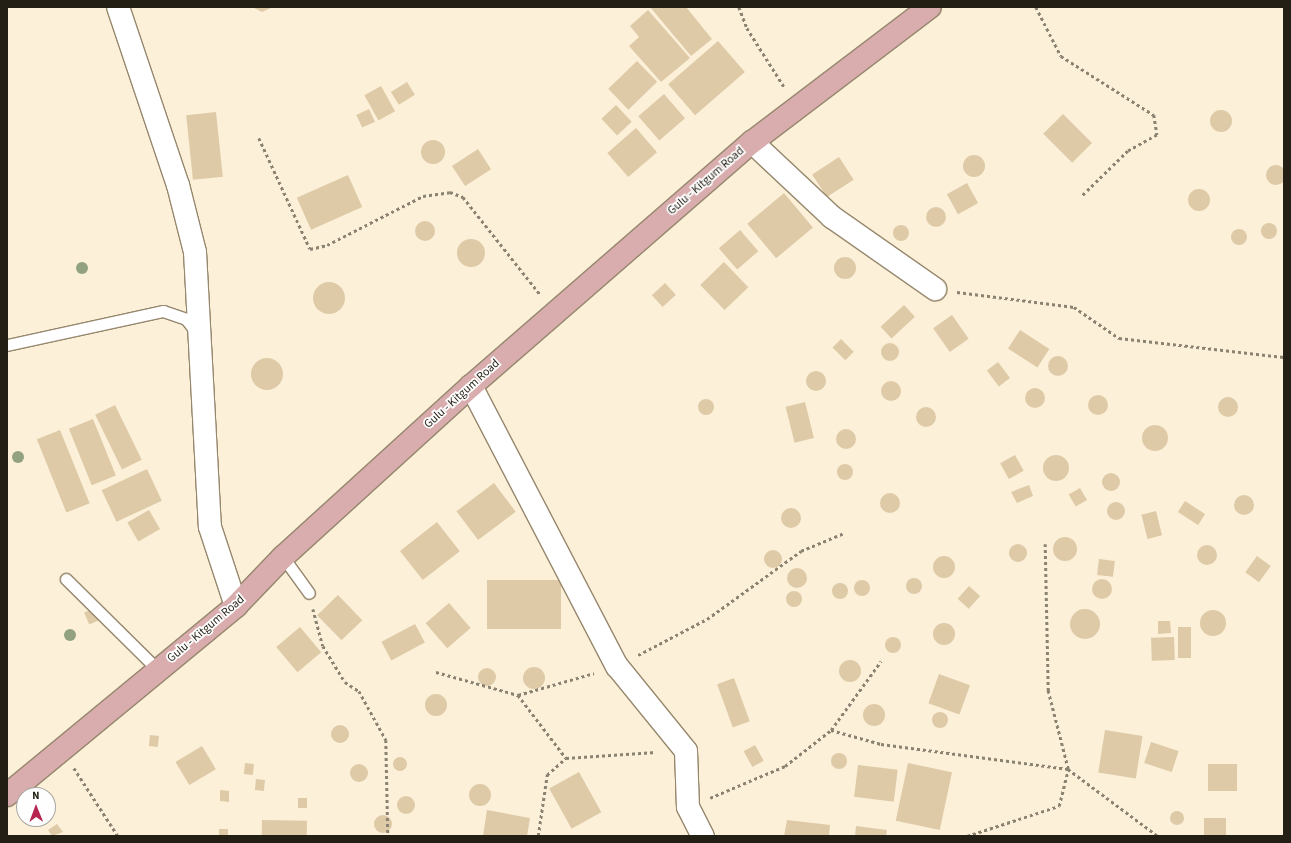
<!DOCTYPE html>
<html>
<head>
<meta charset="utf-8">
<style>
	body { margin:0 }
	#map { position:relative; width:1291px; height:843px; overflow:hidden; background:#fcf0d9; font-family:"Source Sans 3",sans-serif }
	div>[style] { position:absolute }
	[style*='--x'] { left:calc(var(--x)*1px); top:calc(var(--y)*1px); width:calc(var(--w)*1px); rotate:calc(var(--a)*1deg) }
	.building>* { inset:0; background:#decaa7; transform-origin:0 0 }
	.round { border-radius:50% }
	.path>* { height:2.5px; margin-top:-1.25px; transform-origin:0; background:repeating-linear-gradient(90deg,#8b8372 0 3px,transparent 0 6px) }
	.roads { filter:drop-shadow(1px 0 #96876d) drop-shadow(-1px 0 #96876d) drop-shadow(0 1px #96876d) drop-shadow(0 -1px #96876d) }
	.lane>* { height:11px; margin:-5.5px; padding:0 5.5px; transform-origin:5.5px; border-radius:5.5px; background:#fff }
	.street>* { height:22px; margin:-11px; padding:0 11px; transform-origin:11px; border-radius:11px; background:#fff }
	.primary>* { height:22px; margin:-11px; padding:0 11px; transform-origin:11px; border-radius:11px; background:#d9acae }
	.trees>* { width:12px; height:12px; margin:-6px; border-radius:50%; background:#92a280 }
	span { translate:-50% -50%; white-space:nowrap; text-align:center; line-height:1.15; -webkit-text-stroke:3.5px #fefefe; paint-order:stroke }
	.street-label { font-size:12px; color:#241f14 }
	.frame { position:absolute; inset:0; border:8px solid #241f14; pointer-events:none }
	.north { position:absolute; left:16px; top:787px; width:40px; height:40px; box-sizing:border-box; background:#fefefe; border:1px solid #a7a5a0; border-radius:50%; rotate:359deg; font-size:11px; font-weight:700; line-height:16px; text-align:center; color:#241f14 }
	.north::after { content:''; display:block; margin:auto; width:14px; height:18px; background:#b52550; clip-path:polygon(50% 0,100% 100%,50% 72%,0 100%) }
</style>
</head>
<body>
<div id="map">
	<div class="building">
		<i style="clip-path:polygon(252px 7px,273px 7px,262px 12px)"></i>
		<i style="clip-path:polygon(650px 7px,686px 7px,712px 39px,691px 56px)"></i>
		<i style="clip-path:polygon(648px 10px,690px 58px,661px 82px,629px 46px,639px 37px,630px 26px)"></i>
		<i style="left:718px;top:41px;width:41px;height:66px;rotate:49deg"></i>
		<i style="left:637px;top:61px;width:29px;height:40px;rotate:46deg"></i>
		<i style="left:407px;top:82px;width:15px;height:19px;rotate:58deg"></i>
		<i style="left:381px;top:86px;width:29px;height:19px;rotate:61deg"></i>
		<i style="left:664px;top:94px;width:32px;height:34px;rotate:49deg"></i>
		<i style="left:616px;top:105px;width:23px;height:20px;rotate:47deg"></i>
		<i style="left:369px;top:109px;width:14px;height:14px;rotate:65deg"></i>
		<i class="round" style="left:1210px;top:110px;width:22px;height:22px"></i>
		<i style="left:216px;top:112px;width:65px;height:30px;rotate:84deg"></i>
		<i style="left:1063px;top:114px;width:41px;height:28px;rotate:45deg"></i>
		<i style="left:636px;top:128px;width:32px;height:38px;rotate:49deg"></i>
		<i class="round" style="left:421px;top:140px;width:24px;height:24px"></i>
		<i style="left:478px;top:149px;width:24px;height:31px;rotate:57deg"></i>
		<i class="round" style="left:963px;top:155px;width:22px;height:22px"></i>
		<i style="left:839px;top:157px;width:27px;height:32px;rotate:57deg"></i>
		<i class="round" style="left:1266px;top:165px;width:20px;height:20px"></i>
		<i style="left:348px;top:175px;width:35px;height:56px;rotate:66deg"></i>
		<i style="left:967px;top:183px;width:23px;height:23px;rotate:61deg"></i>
		<i class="round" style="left:1188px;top:189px;width:22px;height:22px"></i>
		<i style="left:784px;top:193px;width:45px;height:48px;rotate:50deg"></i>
		<i class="round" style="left:926px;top:207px;width:20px;height:20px"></i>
		<i class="round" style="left:415px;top:221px;width:20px;height:20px"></i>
		<i class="round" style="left:1261px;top:223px;width:16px;height:16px"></i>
		<i class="round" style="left:893px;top:225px;width:16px;height:16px"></i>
		<i class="round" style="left:1231px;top:229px;width:16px;height:16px"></i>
		<i style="left:740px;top:230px;width:28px;height:28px;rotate:49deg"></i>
		<i class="round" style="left:457px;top:239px;width:28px;height:28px"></i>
		<i class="round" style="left:834px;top:257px;width:22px;height:22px"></i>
		<i style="left:724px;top:262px;width:35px;height:33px;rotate:46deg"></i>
		<i class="round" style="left:313px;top:282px;width:32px;height:32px"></i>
		<i style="left:665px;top:283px;width:16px;height:18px;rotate:47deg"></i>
		<i style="left:904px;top:305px;width:16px;height:32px;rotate:47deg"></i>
		<i style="left:952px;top:315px;width:29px;height:23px;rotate:55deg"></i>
		<i style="left:1020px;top:330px;width:35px;height:22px;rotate:33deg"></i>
		<i style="left:841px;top:339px;width:18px;height:12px;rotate:45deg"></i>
		<i class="round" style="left:881px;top:343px;width:18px;height:18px"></i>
		<i class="round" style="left:1048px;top:356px;width:20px;height:20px"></i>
		<i class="round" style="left:251px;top:358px;width:32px;height:32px"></i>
		<i style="left:998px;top:362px;width:20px;height:14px;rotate:53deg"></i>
		<i class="round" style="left:806px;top:371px;width:20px;height:20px"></i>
		<i class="round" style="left:881px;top:381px;width:20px;height:20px"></i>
		<i class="round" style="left:1025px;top:388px;width:20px;height:20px"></i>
		<i class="round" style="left:1088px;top:395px;width:20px;height:20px"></i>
		<i class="round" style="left:1218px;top:397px;width:20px;height:20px"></i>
		<i class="round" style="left:698px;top:399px;width:16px;height:16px"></i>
		<i style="left:805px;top:402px;width:37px;height:20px;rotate:76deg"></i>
		<i style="left:115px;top:405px;width:61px;height:22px;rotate:64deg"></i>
		<i class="round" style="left:916px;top:407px;width:20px;height:20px"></i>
		<i style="left:93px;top:419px;width:61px;height:26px;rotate:68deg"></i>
		<i class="round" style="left:1142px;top:425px;width:26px;height:26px"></i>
		<i class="round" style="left:836px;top:429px;width:20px;height:20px"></i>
		<i style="left:60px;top:430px;width:79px;height:25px;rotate:68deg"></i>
		<i style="left:1015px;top:455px;width:18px;height:17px;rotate:61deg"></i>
		<i class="round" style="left:1043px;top:455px;width:26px;height:26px"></i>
		<i class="round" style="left:837px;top:464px;width:16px;height:16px"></i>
		<i style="left:147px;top:469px;width:35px;height:50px;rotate:65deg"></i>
		<i class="round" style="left:1102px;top:473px;width:18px;height:18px"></i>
		<i style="left:494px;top:483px;width:36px;height:47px;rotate:53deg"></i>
		<i style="clip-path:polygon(1029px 485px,1033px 496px,1017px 503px,1011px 492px)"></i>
		<i style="left:1080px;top:488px;width:14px;height:13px;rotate:60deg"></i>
		<i class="round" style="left:880px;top:493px;width:20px;height:20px"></i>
		<i class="round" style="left:1234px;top:495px;width:20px;height:20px"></i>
		<i style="left:1185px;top:501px;width:24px;height:13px;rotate:33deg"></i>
		<i class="round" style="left:1107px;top:502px;width:18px;height:18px"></i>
		<i class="round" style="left:781px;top:508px;width:20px;height:20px"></i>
		<i style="left:149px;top:510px;width:22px;height:25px;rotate:60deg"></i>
		<i style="left:1156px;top:511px;width:25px;height:15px;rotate:76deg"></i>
		<i style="left:437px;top:522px;width:37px;height:47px;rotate:52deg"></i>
		<i class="round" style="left:1053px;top:537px;width:24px;height:24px"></i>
		<i class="round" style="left:1009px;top:544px;width:18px;height:18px"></i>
		<i class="round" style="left:1197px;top:545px;width:20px;height:20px"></i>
		<i class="round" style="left:764px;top:550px;width:18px;height:18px"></i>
		<i style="left:1257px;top:556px;width:17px;height:20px;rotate:36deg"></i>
		<i class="round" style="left:933px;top:556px;width:22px;height:22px"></i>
		<i style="left:1099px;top:559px;width:16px;height:16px;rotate:7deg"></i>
		<i class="round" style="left:787px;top:568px;width:20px;height:20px"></i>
		<i class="round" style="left:906px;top:578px;width:16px;height:16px"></i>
		<i class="round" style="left:1092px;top:579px;width:20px;height:20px"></i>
		<i class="round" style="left:854px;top:580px;width:16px;height:16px"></i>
		<i style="left:561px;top:580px;width:49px;height:74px;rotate:90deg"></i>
		<i class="round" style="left:832px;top:583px;width:16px;height:16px"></i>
		<i style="left:969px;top:586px;width:15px;height:17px;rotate:42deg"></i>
		<i class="round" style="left:786px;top:591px;width:16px;height:16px"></i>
		<i style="left:338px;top:595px;width:35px;height:29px;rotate:46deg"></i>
		<i style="left:449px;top:603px;width:33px;height:31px;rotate:49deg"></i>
		<i style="left:97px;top:607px;width:13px;height:14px;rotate:67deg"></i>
		<i class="round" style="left:1070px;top:609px;width:30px;height:30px"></i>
		<i class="round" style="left:1200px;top:610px;width:26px;height:26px"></i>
		<i style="clip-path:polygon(1158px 621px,1170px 621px,1171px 633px,1158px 634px)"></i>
		<i class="round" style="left:933px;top:623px;width:22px;height:22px"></i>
		<i style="left:415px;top:624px;width:21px;height:38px;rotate:62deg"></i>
		<i style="left:300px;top:627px;width:33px;height:31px;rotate:50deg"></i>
		<i style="left:1178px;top:627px;width:13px;height:31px"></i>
		<i class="round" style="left:885px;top:637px;width:16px;height:16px"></i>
		<i style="left:1174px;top:637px;width:23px;height:23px;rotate:88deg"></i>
		<i class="round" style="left:839px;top:660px;width:22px;height:22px"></i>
		<i class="round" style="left:523px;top:667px;width:22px;height:22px"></i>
		<i class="round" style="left:478px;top:668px;width:18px;height:18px"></i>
		<i style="left:939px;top:674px;width:33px;height:31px;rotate:20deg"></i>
		<i style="left:734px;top:678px;width:46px;height:18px;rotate:70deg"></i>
		<i class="round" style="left:425px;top:694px;width:22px;height:22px"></i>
		<i class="round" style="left:863px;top:704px;width:22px;height:22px"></i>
		<i class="round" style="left:932px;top:712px;width:16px;height:16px"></i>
		<i class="round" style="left:331px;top:725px;width:18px;height:18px"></i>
		<i style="left:1105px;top:730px;width:38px;height:43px;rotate:9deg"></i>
		<i style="left:150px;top:735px;width:9px;height:11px;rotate:6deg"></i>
		<i style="left:1151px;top:742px;width:29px;height:22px;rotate:18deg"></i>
		<i style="left:755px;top:745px;width:18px;height:13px;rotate:61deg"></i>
		<i style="left:202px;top:746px;width:27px;height:31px;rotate:59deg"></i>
		<i class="round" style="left:831px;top:753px;width:16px;height:16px"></i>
		<i class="round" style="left:393px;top:757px;width:14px;height:14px"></i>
		<i style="left:245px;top:763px;width:9px;height:11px;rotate:6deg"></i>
		<i style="left:908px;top:763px;width:45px;height:59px;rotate:12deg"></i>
		<i style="left:1208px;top:764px;width:29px;height:27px"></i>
		<i class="round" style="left:350px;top:764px;width:18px;height:18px"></i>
		<i style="left:858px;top:765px;width:40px;height:32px;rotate:7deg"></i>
		<i style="left:579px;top:772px;width:46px;height:34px;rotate:61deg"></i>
		<i style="left:256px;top:779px;width:9px;height:11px;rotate:6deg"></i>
		<i class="round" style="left:469px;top:784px;width:22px;height:22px"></i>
		<i style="clip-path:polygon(220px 790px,229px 791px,229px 802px,220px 801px)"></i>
		<i class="round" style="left:397px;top:796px;width:18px;height:18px"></i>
		<i style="left:298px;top:798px;width:9px;height:10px"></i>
		<i style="clip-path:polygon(487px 810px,530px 818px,527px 836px,483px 836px)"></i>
		<i class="round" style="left:1170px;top:811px;width:14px;height:14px"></i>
		<i class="round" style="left:374px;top:815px;width:18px;height:18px"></i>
		<i style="left:1204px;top:818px;width:22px;height:18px"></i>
		<i style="left:262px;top:820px;width:45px;height:15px;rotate:1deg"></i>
		<i style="clip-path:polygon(787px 820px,830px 825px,829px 836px,784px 836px)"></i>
		<i style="clip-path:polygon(57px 824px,63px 832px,52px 836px,48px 830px)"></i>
		<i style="clip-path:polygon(856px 826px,887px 830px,886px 836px,855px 836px)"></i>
		<i style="left:219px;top:829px;width:9px;height:7px"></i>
	</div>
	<div class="path">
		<i style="--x:739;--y:7;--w:22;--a:69"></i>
		<i style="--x:747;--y:28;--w:71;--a:57.7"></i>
		<i style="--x:1036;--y:7;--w:55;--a:63"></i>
		<i style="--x:1061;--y:56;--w:110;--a:32.4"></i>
		<i style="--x:1154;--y:115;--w:20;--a:81"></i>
		<i style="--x:1157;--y:135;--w:33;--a:151"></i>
		<i style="--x:1128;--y:151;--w:64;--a:135.6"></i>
		<i style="--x:259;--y:138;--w:122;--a:65.3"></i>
		<i style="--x:310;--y:249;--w:17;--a:-13"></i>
		<i style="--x:327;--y:245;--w:108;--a:-27"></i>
		<i style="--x:423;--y:196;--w:27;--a:-8"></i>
		<i style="--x:450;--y:192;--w:14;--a:21"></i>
		<i style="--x:463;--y:197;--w:124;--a:51.6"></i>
		<i style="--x:957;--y:292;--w:118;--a:7.3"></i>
		<i style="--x:1074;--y:307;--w:55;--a:34.6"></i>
		<i style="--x:1119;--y:338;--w:166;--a:6.6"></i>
		<i style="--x:313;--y:609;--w:38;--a:75"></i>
		<i style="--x:323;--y:646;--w:42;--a:58.6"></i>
		<i style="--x:345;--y:682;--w:17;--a:33"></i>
		<i style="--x:359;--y:691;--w:56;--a:61.1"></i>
		<i style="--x:386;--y:740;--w:96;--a:88.8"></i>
		<i style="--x:638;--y:655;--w:78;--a:-27.6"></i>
		<i style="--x:707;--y:619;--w:116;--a:-35.9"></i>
		<i style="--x:801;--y:551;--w:47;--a:-22.7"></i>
		<i style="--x:436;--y:672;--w:85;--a:15.7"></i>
		<i style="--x:518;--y:695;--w:79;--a:52.7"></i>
		<i style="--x:518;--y:695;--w:79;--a:-16.1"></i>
		<i style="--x:831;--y:730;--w:52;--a:15.6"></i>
		<i style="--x:881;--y:744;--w:189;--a:7.6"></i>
		<i style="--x:1068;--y:769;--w:112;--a:36.7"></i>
		<i style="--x:74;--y:768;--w:81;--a:57.1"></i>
		<i style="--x:710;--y:798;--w:82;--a:-23.1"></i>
		<i style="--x:785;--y:766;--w:58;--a:-38"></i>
		<i style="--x:831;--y:730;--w:85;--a:-54.1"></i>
		<i style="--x:538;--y:836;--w:62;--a:-81.6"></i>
		<i style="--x:547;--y:775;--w:25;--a:-42"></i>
		<i style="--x:566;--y:758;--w:90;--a:-3.8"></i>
		<i style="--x:967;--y:836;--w:97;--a:-18.1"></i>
		<i style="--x:1059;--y:806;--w:38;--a:-76"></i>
		<i style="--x:1068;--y:769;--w:81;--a:-104.4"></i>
		<i style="--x:1048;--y:691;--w:147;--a:-91.2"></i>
	</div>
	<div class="roads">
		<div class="lane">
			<i style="--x:7;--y:345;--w:160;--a:-12.3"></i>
			<i style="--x:163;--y:311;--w:24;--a:19"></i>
			<i style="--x:186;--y:319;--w:16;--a:52"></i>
			<i style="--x:283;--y:557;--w:44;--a:54.2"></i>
			<i style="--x:66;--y:579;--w:128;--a:44.7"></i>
		</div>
		<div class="street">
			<i style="--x:118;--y:7;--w:188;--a:71.4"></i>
			<i style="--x:178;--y:185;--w:69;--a:75.8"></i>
			<i style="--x:195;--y:252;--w:275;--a:86.9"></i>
			<i style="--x:210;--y:527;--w:83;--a:71.8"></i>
			<i style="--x:752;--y:142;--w:110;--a:43.2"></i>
			<i style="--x:832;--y:217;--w:126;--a:35"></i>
			<i style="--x:471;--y:386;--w:316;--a:62.5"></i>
			<i style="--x:617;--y:666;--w:109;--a:50.9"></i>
			<i style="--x:686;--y:751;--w:56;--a:88"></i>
			<i style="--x:688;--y:807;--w:33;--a:63"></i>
		</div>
		<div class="primary">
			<i style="--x:7;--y:795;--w:297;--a:-39.5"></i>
			<i style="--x:236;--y:606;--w:68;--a:-46.2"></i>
			<i style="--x:283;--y:557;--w:254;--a:-42.3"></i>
			<i style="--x:471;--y:386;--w:372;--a:-41"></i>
			<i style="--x:752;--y:142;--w:223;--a:-37.2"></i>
		</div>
	</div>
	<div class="trees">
		<i style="left:82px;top:268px"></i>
		<i style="left:18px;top:457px"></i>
		<i style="left:70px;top:635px"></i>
	</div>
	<div class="street-label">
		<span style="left:706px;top:181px;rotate:-41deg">Gulu - Kitgum Road</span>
		<span style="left:462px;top:394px;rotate:-42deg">Gulu - Kitgum Road</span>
		<span style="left:206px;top:629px;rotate:-40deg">Gulu - Kitgum Road</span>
	</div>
	<div class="frame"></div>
	<div class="north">N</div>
</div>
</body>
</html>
